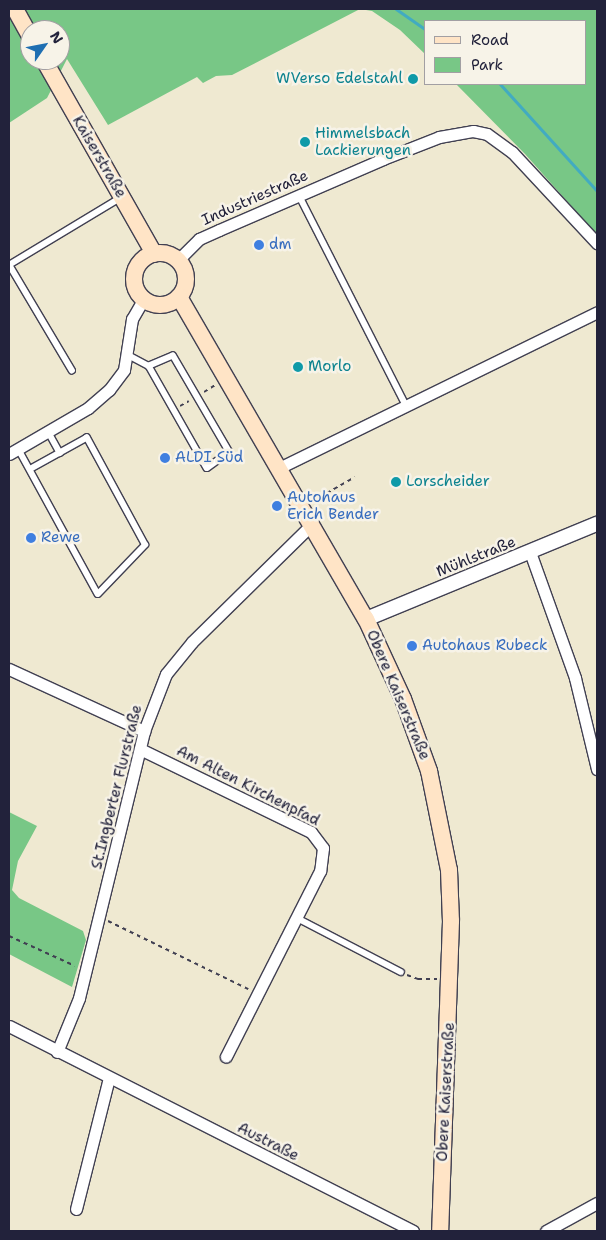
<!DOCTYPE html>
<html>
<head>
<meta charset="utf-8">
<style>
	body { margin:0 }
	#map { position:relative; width:606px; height:1240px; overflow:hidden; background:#efe9d1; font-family:"Shantell Sans",sans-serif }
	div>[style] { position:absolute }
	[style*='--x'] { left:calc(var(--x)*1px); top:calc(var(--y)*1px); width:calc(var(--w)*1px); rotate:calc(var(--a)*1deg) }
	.green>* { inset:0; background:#78c786 }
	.stream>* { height:3px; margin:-1.5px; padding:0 1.5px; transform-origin:1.5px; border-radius:1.5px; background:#42abc1 }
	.path>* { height:2px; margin-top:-1px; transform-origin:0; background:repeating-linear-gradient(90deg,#414052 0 4px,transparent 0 8px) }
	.roads { filter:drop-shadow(1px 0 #414052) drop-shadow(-1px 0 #414052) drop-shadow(0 1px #414052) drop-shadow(0 -1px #414052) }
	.service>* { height:5.5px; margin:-2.75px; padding:0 2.75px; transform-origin:2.75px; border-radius:2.75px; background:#fff }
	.minor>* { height:11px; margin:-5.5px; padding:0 5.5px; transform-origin:5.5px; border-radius:5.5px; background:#fff }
	.tertiary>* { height:14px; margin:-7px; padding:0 7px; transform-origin:7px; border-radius:7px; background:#fff }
	.secondary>* { height:16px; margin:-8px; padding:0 8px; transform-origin:8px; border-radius:8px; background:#ffe4c6 }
	.secondary>.ring { margin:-8px; padding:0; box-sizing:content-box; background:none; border:16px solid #ffe4c6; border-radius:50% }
	.dots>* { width:14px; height:14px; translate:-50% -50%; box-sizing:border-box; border:2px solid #f7f3e8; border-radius:50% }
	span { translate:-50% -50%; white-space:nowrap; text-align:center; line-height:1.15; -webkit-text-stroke:5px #f7f3e8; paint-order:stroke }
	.culture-label { font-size:15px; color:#0d838f }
	.right { translate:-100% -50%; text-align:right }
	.left { translate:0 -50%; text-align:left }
	.street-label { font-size:15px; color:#22223b }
	.shop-label { font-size:15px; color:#366cbe }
	.frame { position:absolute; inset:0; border:10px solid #22223b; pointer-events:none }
	.legend { position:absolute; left:424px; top:20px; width:162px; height:65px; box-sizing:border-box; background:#f7f3e8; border:1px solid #a29fa3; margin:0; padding:6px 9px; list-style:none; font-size:15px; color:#22223b }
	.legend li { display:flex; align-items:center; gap:10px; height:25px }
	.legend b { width:25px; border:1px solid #a29fa3 }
	.north { position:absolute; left:20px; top:20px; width:50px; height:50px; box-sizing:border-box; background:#f7f3e8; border:1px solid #a29fa3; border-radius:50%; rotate:57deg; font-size:14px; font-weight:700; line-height:20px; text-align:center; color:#22223b }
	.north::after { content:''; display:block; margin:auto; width:18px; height:22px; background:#1f6fb2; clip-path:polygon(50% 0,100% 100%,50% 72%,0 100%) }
</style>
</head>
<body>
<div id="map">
	<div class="green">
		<i style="clip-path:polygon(evenodd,9px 9px,597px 9px,597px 235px,525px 154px,456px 84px,585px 84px,585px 21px,425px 21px,425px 54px,400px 30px,372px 11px,360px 9px,232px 75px,216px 76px,203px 83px,197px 77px,108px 125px,67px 59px,47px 98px,9px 123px,9px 9px,30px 30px,60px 30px,60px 60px,30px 60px,30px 30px)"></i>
		<i style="clip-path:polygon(9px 812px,37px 826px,18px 861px,12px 890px,19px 898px,83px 931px,86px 940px,72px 987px,9px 954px)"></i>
	</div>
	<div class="stream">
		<i style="--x:396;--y:9;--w:35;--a:35"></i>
		<i style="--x:500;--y:84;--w:144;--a:47.8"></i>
	</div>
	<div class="path">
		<i style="--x:204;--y:392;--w:13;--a:-32"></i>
		<i style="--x:180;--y:406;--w:10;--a:-29"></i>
		<i style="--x:313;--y:501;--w:48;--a:-29.7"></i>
		<i style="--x:108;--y:921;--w:156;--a:25.9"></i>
		<i style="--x:9;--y:936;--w:72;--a:24.4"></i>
		<i style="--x:407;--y:975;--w:12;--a:20"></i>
		<i style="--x:418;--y:979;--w:19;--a:0"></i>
	</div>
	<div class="roads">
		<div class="service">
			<i style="--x:299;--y:195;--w:238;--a:63"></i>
			<i style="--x:128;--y:355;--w:24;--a:28"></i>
			<i style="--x:149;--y:366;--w:117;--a:60.4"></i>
			<i style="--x:207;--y:468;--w:27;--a:-36"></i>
			<i style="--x:229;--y:452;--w:111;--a:-120.3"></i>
			<i style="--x:173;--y:356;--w:26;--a:157"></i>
			<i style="--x:72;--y:371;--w:123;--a:-120.7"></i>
			<i style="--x:9;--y:265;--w:130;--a:-31.1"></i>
			<i style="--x:48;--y:431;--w:25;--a:61"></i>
			<i style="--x:18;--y:448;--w:166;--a:61.3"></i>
			<i style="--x:98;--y:594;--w:68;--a:-46.2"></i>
			<i style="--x:145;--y:545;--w:122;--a:-118.5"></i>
			<i style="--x:87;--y:438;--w:64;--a:151"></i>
			<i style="--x:297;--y:918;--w:117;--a:27.4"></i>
		</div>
		<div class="minor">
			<i style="--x:178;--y:260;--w:30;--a:-45"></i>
			<i style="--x:199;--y:239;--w:22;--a:-24"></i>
			<i style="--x:219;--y:230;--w:179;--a:-23.4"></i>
			<i style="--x:383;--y:159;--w:60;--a:-21.4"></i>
			<i style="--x:439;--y:137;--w:35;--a:-10"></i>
			<i style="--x:473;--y:131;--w:14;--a:12"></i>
			<i style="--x:487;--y:134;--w:31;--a:36"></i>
			<i style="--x:512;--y:152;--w:125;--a:47"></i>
			<i style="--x:9;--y:454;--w:91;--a:-30.2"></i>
			<i style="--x:88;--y:408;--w:28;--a:-41"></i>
			<i style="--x:109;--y:390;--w:25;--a:-53"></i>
			<i style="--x:124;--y:370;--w:52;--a:-81.1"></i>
			<i style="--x:132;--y:319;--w:22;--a:-60"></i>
			<i style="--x:279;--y:468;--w:354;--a:-26.1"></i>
			<i style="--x:530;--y:552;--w:134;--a:70.3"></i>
			<i style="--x:575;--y:678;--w:94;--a:76.4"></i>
			<i style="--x:9;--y:669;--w:149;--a:24.7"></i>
			<i style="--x:140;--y:749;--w:190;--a:25.9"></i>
			<i style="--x:311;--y:832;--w:20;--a:53"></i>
			<i style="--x:323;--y:848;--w:23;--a:97"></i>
			<i style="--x:320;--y:871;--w:208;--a:116.9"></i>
			<i style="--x:9;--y:1026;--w:453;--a:26.9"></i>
			<i style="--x:57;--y:1052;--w:58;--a:-67.8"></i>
			<i style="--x:79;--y:998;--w:275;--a:-76.3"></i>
			<i style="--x:144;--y:731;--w:61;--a:-68.9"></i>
			<i style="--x:166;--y:674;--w:41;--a:-50.9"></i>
			<i style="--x:192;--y:642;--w:168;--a:-44.5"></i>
			<i style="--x:76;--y:1209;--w:135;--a:-75.9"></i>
			<i style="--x:546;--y:1231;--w:58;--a:-28.8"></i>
		</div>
		<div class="tertiary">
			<i style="--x:366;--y:619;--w:250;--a:-22.4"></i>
		</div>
		<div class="secondary">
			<i style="--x:15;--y:9;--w:31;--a:61"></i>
			<i style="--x:44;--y:60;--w:223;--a:60.4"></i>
			<i class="ring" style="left:134px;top:253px;width:36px;height:36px"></i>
			<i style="--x:179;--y:297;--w:372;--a:59.9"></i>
			<i style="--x:366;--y:619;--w:88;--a:65.2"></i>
			<i style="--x:403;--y:699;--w:77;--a:70.1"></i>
			<i style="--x:429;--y:771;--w:101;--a:78.6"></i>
			<i style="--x:449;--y:870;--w:51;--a:87.8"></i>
			<i style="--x:451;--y:921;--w:310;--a:92"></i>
		</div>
	</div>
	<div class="dots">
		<i style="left:413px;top:79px;background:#0f9aa8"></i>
		<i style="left:305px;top:142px;background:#0f9aa8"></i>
		<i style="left:259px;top:245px;background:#3f7fe0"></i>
		<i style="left:298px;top:367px;background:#0f9aa8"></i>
		<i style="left:165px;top:458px;background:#3f7fe0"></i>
		<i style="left:396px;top:482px;background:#0f9aa8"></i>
		<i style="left:277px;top:506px;background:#3f7fe0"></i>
		<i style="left:31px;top:538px;background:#3f7fe0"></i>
		<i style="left:412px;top:646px;background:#3f7fe0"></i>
	</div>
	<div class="culture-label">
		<span class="right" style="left:403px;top:79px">WVerso Edelstahl</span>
		<span class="left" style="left:315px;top:142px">Himmelsbach<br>Lackierungen</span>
		<span class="left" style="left:308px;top:367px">Morlo</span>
		<span class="left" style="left:406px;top:482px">Lorscheider</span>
	</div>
	<div class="street-label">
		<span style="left:99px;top:157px;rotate:60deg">Kaiserstraße</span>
		<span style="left:255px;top:198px;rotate:-24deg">Industriestraße</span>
		<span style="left:476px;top:557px;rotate:-22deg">Mühlstraße</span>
		<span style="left:398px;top:695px;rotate:67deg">Obere Kaiserstraße</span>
		<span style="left:248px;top:786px;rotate:27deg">Am Alten Kirchenpfad</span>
		<span style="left:117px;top:787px;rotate:-76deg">St.Ingberter Flurstraße</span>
		<span style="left:446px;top:1092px;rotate:-87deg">Obere Kaiserstraße</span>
		<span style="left:268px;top:1142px;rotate:27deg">Austraße</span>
	</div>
	<div class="shop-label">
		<span class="left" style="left:269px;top:245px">dm</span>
		<span class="left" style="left:175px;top:458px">ALDI Süd</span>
		<span class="left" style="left:287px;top:506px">Autohaus<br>Erich Bender</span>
		<span class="left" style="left:41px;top:538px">Rewe</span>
		<span class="left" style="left:422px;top:646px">Autohaus Rubeck</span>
	</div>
	<div class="frame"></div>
	<ul class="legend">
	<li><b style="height:6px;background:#ffe4c6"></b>Road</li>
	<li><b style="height:14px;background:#78c786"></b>Park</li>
	</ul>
	<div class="north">N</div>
</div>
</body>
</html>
